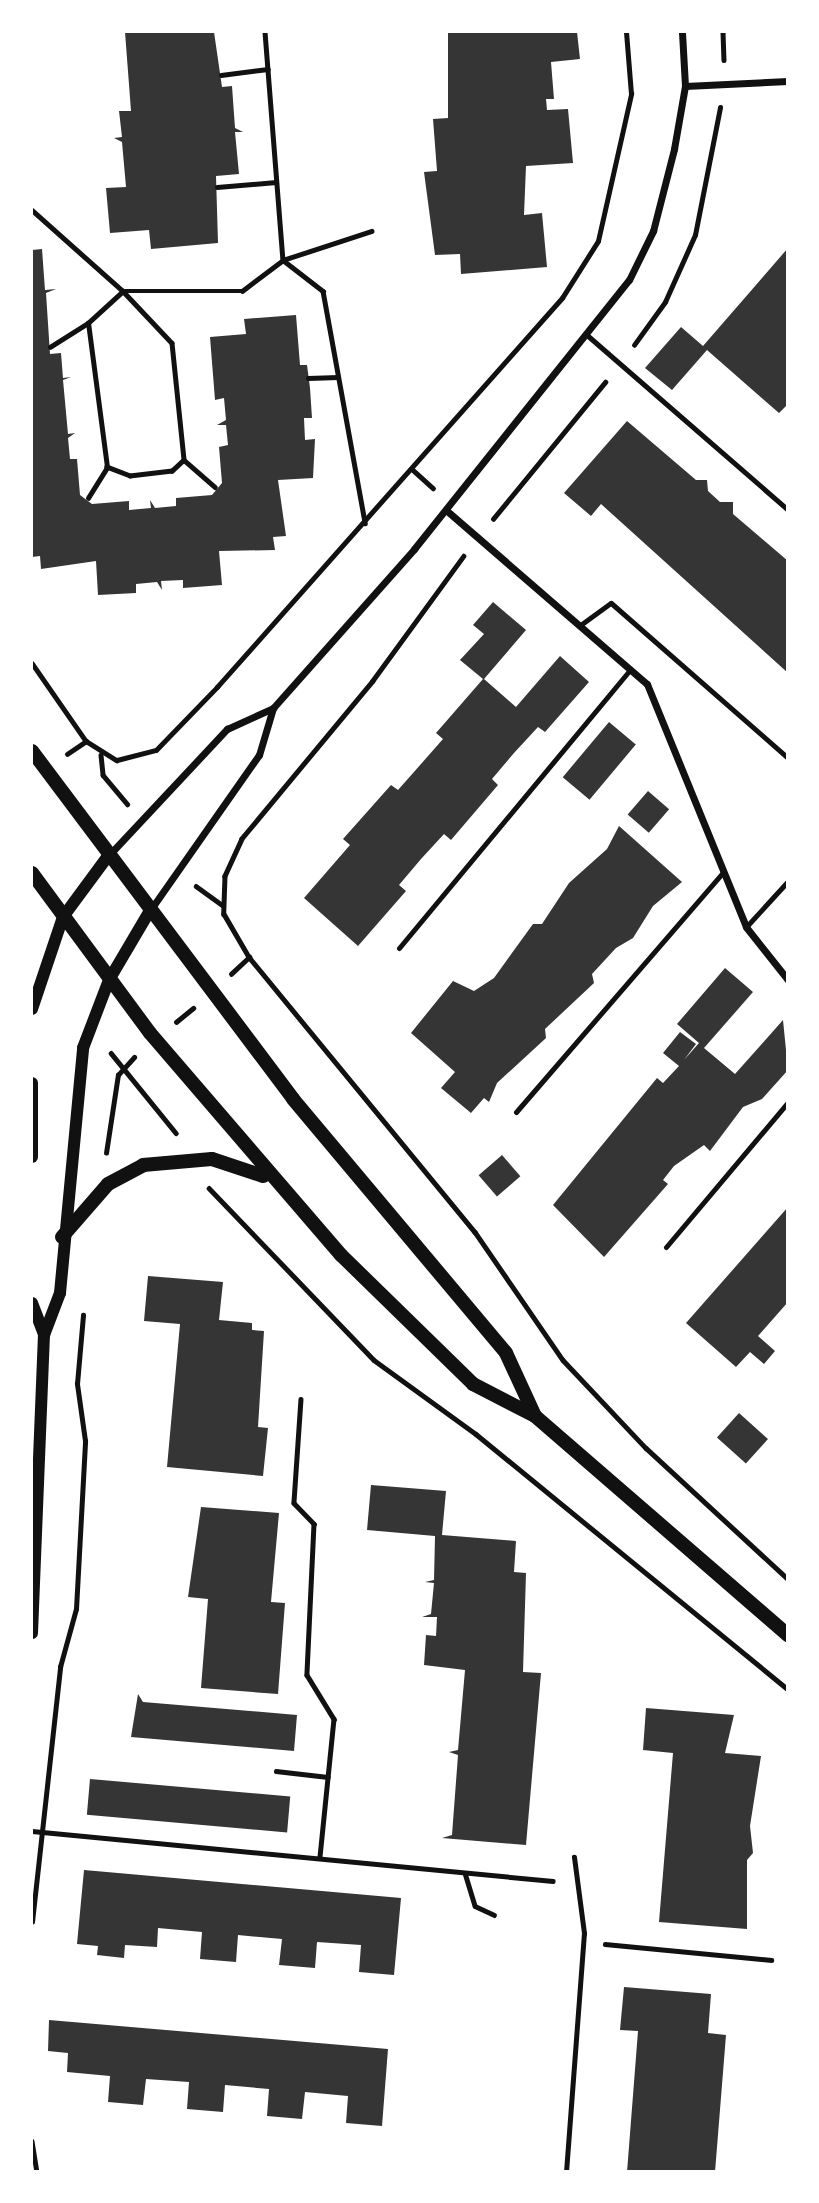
<!DOCTYPE html>
<html>
<head>
<meta charset="utf-8">
<style>
	body { margin:0 }
	#map { position:relative; width:819px; height:2203px; overflow:hidden; background:#fff; font-family:"Exo 2",sans-serif }
	div>[style] { position:absolute }
	[style*='--x'] { left:calc(var(--x)*1px); top:calc(var(--y)*1px); width:calc(var(--w)*1px); rotate:calc(var(--a)*1deg) }
	.building>* { inset:0; background:#353535; transform-origin:0 0 }
	.path>* { height:4.5px; margin:-2.25px; padding:0 2.25px; transform-origin:2.25px; border-radius:2.25px; background:#111 }
	.service>* { height:5px; margin:-2.5px; padding:0 2.5px; transform-origin:2.5px; border-radius:2.5px; background:#111 }
	.minor>* { height:7px; margin:-3.5px; padding:0 3.5px; transform-origin:3.5px; border-radius:3.5px; background:#111 }
	.tertiary>* { height:12px; margin:-6px; padding:0 6px; transform-origin:6px; border-radius:6px; background:#111 }
	.secondary>* { height:14px; margin:-7px; padding:0 7px; transform-origin:7px; border-radius:7px; background:#111 }
	span { translate:-50% -50%; white-space:nowrap; text-align:center; line-height:1.15; -webkit-text-stroke:7px #fff; paint-order:stroke }
	.frame { position:absolute; inset:0; border:33px solid #fff; pointer-events:none }
</style>
</head>
<body>
<div id="map">
	<div class="building">
		<i style="clip-path:polygon(125px 32px,214px 32px,222px 87px,232px 86px,235px 128px,243px 132px,235px 132px,239px 174px,216px 176px,218px 243px,151px 249px,149px 230px,110px 233px,106px 188px,126px 187px,122px 142px,114px 138px,122px 137px,119px 111px,131px 111px)"></i>
		<i style="clip-path:polygon(448px 32px,577px 32px,580px 59px,551px 62px,554px 99px,546px 99px,547px 110px,568px 109px,573px 163px,526px 166px,524px 215px,542px 213px,547px 267px,461px 274px,460px 254px,435px 255px,424px 172px,437px 171px,433px 119px,448px 118px)"></i>
		<i style="clip-path:polygon(788px 248px,788px 404px,779px 413px,707px 350px,672px 390px,645px 368px,681px 327px,703px 346px)"></i>
		<i style="clip-path:polygon(42px 249px,45px 290px,56px 289px,46px 293px,50px 354px,61px 353px,63px 378px,71px 377px,63px 380px,68px 434px,75px 433px,68px 438px,70px 459px,77px 459px,80px 495px,92px 504px,129px 501px,129px 510px,151px 508px,150px 500px,155px 508px,176px 506px,176px 498px,212px 495px,222px 483px,219px 447px,228px 445px,226px 425px,217px 425px,226px 420px,224px 398px,215px 400px,210px 337px,246px 334px,244px 319px,296px 315px,300px 365px,307px 365px,310px 388px,312px 418px,304px 418px,305px 440px,315px 439px,313px 478px,278px 480px,286px 536px,273px 537px,275px 550px,219px 551px,222px 585px,183px 588px,183px 580px,161px 581px,162px 590px,157px 582px,136px 584px,136px 593px,98px 595px,96px 561px,41px 569px,40px 556px,32px 557px,32px 250px)"></i>
		<i style="clip-path:polygon(627px 421px,696px 480px,707px 480px,708px 491px,720px 502px,733px 502px,733px 514px,788px 561px,788px 673px,601px 504px,591px 516px,564px 493px)"></i>
		<i style="clip-path:polygon(493px 602px,526px 630px,484px 679px,516px 707px,560px 656px,589px 682px,545px 732px,538px 727px,514px 753px,492px 779px,498px 785px,451px 840px,444px 834px,421px 859px,399px 885px,406px 891px,358px 946px,304px 898px,350px 845px,343px 839px,391px 785px,398px 790px,421px 764px,443px 739px,436px 733px,483px 679px,460px 660px,484px 634px,473px 625px)"></i>
		<i style="left:609px;top:722px;width:35px;height:72px;rotate:40deg"></i>
		<i style="left:648px;top:791px;width:28px;height:31px;rotate:41deg"></i>
		<i style="clip-path:polygon(619px 826px,682px 882px,653px 906px,633px 938px,616px 948px,592px 974px,594px 983px,545px 1029px,546px 1038px,497px 1083px,489px 1102px,484px 1098px,471px 1113px,441px 1088px,455px 1072px,411px 1033px,453px 981px,474px 991px,494px 978px,533px 924px,542px 924px,569px 883px,607px 849px)"></i>
		<i style="clip-path:polygon(725px 968px,753px 992px,704px 1048px,735px 1074px,783px 1020px,788px 1070px,762px 1099px,743px 1107px,710px 1151px,704px 1145px,674px 1166px,663px 1180px,668px 1184px,604px 1257px,553px 1205px,657px 1078px,663px 1083px,679px 1066px,663px 1053px,680px 1032px,696px 1044px,684px 1060px,699px 1043px,677px 1024px)"></i>
		<i style="left:502px;top:1155px;width:28px;height:31px;rotate:49deg"></i>
		<i style="clip-path:polygon(788px 1207px,788px 1302px,758px 1336px,775px 1351px,764px 1364px,750px 1352px,736px 1367px,686px 1323px)"></i>
		<i style="clip-path:polygon(148px 1276px,223px 1282px,219px 1320px,252px 1323px,252px 1330px,264px 1331px,258px 1427px,268px 1428px,263px 1476px,167px 1467px,180px 1324px,144px 1321px)"></i>
		<i style="left:739px;top:1413px;width:39px;height:33px;rotate:42deg"></i>
		<i style="clip-path:polygon(371px 1485px,446px 1491px,442px 1535px,516px 1541px,514px 1572px,526px 1573px,523px 1672px,541px 1673px,526px 1845px,442px 1838px,452px 1835px,458px 1755px,449px 1752px,458px 1750px,465px 1670px,424px 1665px,426px 1635px,436px 1636px,437px 1617px,422px 1617px,431px 1614px,434px 1583px,425px 1582px,434px 1580px,435px 1536px,367px 1530px)"></i>
		<i style="clip-path:polygon(201px 1507px,279px 1513px,271px 1602px,285px 1603px,278px 1694px,201px 1688px,208px 1599px,188px 1597px)"></i>
		<i style="clip-path:polygon(138px 1694px,143px 1702px,297px 1715px,294px 1751px,131px 1737px)"></i>
		<i style="clip-path:polygon(646px 1708px,734px 1715px,725px 1753px,761px 1756px,750px 1826px,753px 1853px,747px 1860px,747px 1929px,659px 1922px,673px 1753px,643px 1750px)"></i>
		<i style="left:90px;top:1779px;width:201px;height:36px;rotate:5deg"></i>
		<i style="clip-path:polygon(84px 1870px,401px 1898px,394px 1975px,359px 1972px,361px 1945px,317px 1942px,315px 1968px,279px 1965px,282px 1939px,238px 1935px,236px 1962px,200px 1959px,202px 1932px,158px 1928px,157px 1947px,125px 1945px,124px 1958px,97px 1955px,98px 1946px,77px 1944px)"></i>
		<i style="clip-path:polygon(624px 1987px,711px 1994px,708px 2033px,726px 2035px,715px 2172px,627px 2172px,638px 2031px,620px 2030px)"></i>
		<i style="clip-path:polygon(49px 2020px,388px 2049px,382px 2126px,346px 2123px,348px 2096px,305px 2092px,302px 2119px,267px 2116px,269px 2089px,225px 2085px,223px 2112px,187px 2109px,189px 2082px,146px 2079px,143px 2105px,108px 2102px,110px 2076px,67px 2072px,68px 2053px,48px 2051px)"></i>
	</div>
	<div class="path">
		<i style="--x:265;--y:32;--w:229;--a:85.5"></i>
		<i style="--x:283;--y:260;--w:51;--a:37.8"></i>
		<i style="--x:323;--y:291;--w:236;--a:79.7"></i>
		<i style="--x:723;--y:32;--w:28;--a:88"></i>
		<i style="--x:221;--y:75;--w:47;--a:-7.3"></i>
		<i style="--x:217;--y:187;--w:59;--a:-4.8"></i>
		<i style="--x:32;--y:210;--w:122;--a:41.7"></i>
		<i style="--x:123;--y:291;--w:119;--a:0"></i>
		<i style="--x:242;--y:291;--w:51;--a:-37.1"></i>
		<i style="--x:283;--y:260;--w:93;--a:-18.2"></i>
		<i style="--x:123;--y:291;--w:71;--a:46.7"></i>
		<i style="--x:172;--y:343;--w:118;--a:84.1"></i>
		<i style="--x:184;--y:460;--w:16;--a:137"></i>
		<i style="--x:172;--y:471;--w:42;--a:173.2"></i>
		<i style="--x:130;--y:476;--w:25;--a:-159"></i>
		<i style="--x:107;--y:467;--w:145;--a:-97.5"></i>
		<i style="--x:88;--y:323;--w:47;--a:-42.4"></i>
		<i style="--x:634;--y:345;--w:53;--a:-54.2"></i>
		<i style="--x:665;--y:302;--w:73;--a:-65.9"></i>
		<i style="--x:695;--y:235;--w:130;--a:-78.9"></i>
		<i style="--x:50;--y:347;--w:45;--a:-32.3"></i>
		<i style="--x:308;--y:378;--w:30;--a:-2"></i>
		<i style="--x:184;--y:460;--w:41;--a:41.1"></i>
		<i style="--x:413;--y:470;--w:27;--a:42"></i>
		<i style="--x:88;--y:498;--w:36;--a:-58"></i>
		<i style="--x:493;--y:519;--w:177;--a:-50.7"></i>
		<i style="--x:464;--y:556;--w:155;--a:126.1"></i>
		<i style="--x:373;--y:681;--w:205;--a:129.7"></i>
		<i style="--x:242;--y:839;--w:41;--a:114.7"></i>
		<i style="--x:225;--y:876;--w:38;--a:92"></i>
		<i style="--x:224;--y:914;--w:50;--a:59.8"></i>
		<i style="--x:249;--y:957;--w:356;--a:50.6"></i>
		<i style="--x:475;--y:1232;--w:155;--a:55.5"></i>
		<i style="--x:563;--y:1360;--w:121;--a:46.7"></i>
		<i style="--x:646;--y:1448;--w:193;--a:42.7"></i>
		<i style="--x:32;--y:663;--w:95;--a:55.3"></i>
		<i style="--x:86;--y:741;--w:36;--a:32"></i>
		<i style="--x:117;--y:760;--w:40;--a:-14.4"></i>
		<i style="--x:156;--y:750;--w:88;--a:-45.9"></i>
		<i style="--x:217;--y:687;--w:520;--a:-48.43"></i>
		<i style="--x:562;--y:298;--w:67;--a:-57.7"></i>
		<i style="--x:598;--y:241;--w:151;--a:-77.3"></i>
		<i style="--x:631;--y:94;--w:62;--a:-94.6"></i>
		<i style="--x:67;--y:754;--w:23;--a:-34"></i>
		<i style="--x:101;--y:755;--w:20;--a:84"></i>
		<i style="--x:103;--y:775;--w:38;--a:50"></i>
		<i style="--x:196;--y:886;--w:32;--a:36"></i>
		<i style="--x:231;--y:974;--w:25;--a:-43"></i>
		<i style="--x:176;--y:1022;--w:22;--a:-39"></i>
		<i style="--x:111;--y:1053;--w:103;--a:50.9"></i>
		<i style="--x:106;--y:1153;--w:79;--a:-81.3"></i>
		<i style="--x:118;--y:1075;--w:24;--a:-48"></i>
		<i style="--x:209;--y:1188;--w:238;--a:46.2"></i>
		<i style="--x:374;--y:1360;--w:126;--a:36"></i>
		<i style="--x:476;--y:1434;--w:403;--a:39.3"></i>
		<i style="--x:301;--y:1399;--w:104;--a:93.9"></i>
		<i style="--x:294;--y:1503;--w:29;--a:46"></i>
		<i style="--x:314;--y:1524;--w:151;--a:92.7"></i>
		<i style="--x:307;--y:1675;--w:52;--a:58.5"></i>
		<i style="--x:334;--y:1719;--w:138;--a:95.8"></i>
		<i style="--x:276;--y:1771;--w:52;--a:6.6"></i>
		<i style="--x:32;--y:1831;--w:523;--a:5.48"></i>
		<i style="--x:465;--y:1873;--w:34;--a:73"></i>
		<i style="--x:475;--y:1906;--w:21;--a:25"></i>
		<i style="--x:32;--y:1922;--w:257;--a:-83.7"></i>
		<i style="--x:60;--y:1667;--w:60;--a:-74.6"></i>
		<i style="--x:76;--y:1609;--w:168;--a:-86.9"></i>
		<i style="--x:85;--y:1441;--w:58;--a:-98"></i>
		<i style="--x:77;--y:1384;--w:69;--a:-85"></i>
		<i style="--x:605;--y:1944;--w:167;--a:5.5"></i>
		<i style="--x:32;--y:2141;--w:31;--a:81"></i>
	</div>
	<div class="service">
		<i style="--x:588;--y:336;--w:265;--a:41"></i>
		<i style="--x:579;--y:626;--w:39;--a:-36"></i>
		<i style="--x:611;--y:603;--w:235;--a:41.2"></i>
		<i style="--x:746;--y:927;--w:62;--a:-47.6"></i>
		<i style="--x:399;--y:948;--w:361;--a:-50.3"></i>
		<i style="--x:516;--y:1112;--w:316;--a:-49.2"></i>
		<i style="--x:666;--y:1247;--w:189;--a:-49.9"></i>
		<i style="--x:566;--y:2172;--w:240;--a:-85.7"></i>
		<i style="--x:584;--y:1933;--w:77;--a:-97.5"></i>
	</div>
	<div class="minor">
		<i style="--x:685;--y:86;--w:103;--a:-2.8"></i>
		<i style="--x:446;--y:510;--w:266;--a:40.9"></i>
		<i style="--x:647;--y:684;--w:262;--a:67.8"></i>
		<i style="--x:746;--y:927;--w:68;--a:51.6"></i>
		<i style="--x:109;--y:855;--w:173;--a:-46.9"></i>
		<i style="--x:227;--y:729;--w:51;--a:-24.5"></i>
		<i style="--x:151;--y:909;--w:188;--a:-55"></i>
		<i style="--x:259;--y:755;--w:49;--a:-73.4"></i>
		<i style="--x:273;--y:708;--w:213;--a:-48.4"></i>
		<i style="--x:414;--y:549;--w:344;--a:-51.4"></i>
		<i style="--x:629;--y:280;--w:55;--a:-63.9"></i>
		<i style="--x:653;--y:231;--w:85;--a:-75.6"></i>
		<i style="--x:674;--y:149;--w:64;--a:-80.1"></i>
		<i style="--x:685;--y:86;--w:54;--a:-93.2"></i>
	</div>
	<div class="tertiary">
		<i style="--x:32;--y:1009;--w:97;--a:-71.4"></i>
		<i style="--x:63;--y:917;--w:76;--a:-53.6"></i>
		<i style="--x:32;--y:1083;--w:74;--a:90"></i>
		<i style="--x:32;--y:1303;--w:34;--a:69"></i>
		<i style="--x:32;--y:1633;--w:298;--a:-87.7"></i>
		<i style="--x:44;--y:1335;--w:45;--a:-69.1"></i>
		<i style="--x:60;--y:1293;--w:246;--a:-84.6"></i>
		<i style="--x:83;--y:1048;--w:73;--a:-69.1"></i>
		<i style="--x:109;--y:980;--w:79;--a:-59.5"></i>
	</div>
	<div class="secondary">
		<i style="--x:32;--y:751;--w:435;--a:53.1"></i>
		<i style="--x:293;--y:1099;--w:331;--a:50"></i>
		<i style="--x:506;--y:1353;--w:69;--a:65.3"></i>
		<i style="--x:32;--y:873;--w:199;--a:53.6"></i>
		<i style="--x:150;--y:1033;--w:293;--a:49.3"></i>
		<i style="--x:341;--y:1255;--w:185;--a:44.3"></i>
		<i style="--x:473;--y:1384;--w:70;--a:27.3"></i>
		<i style="--x:535;--y:1416;--w:335;--a:40.9"></i>
		<i style="--x:62;--y:1237;--w:70;--a:-49"></i>
		<i style="--x:108;--y:1184;--w:40;--a:-28"></i>
		<i style="--x:143;--y:1165;--w:69;--a:-5"></i>
		<i style="--x:212;--y:1159;--w:54;--a:18.4"></i>
	</div>
	<div class="frame"></div>
</div>
</body>
</html>
